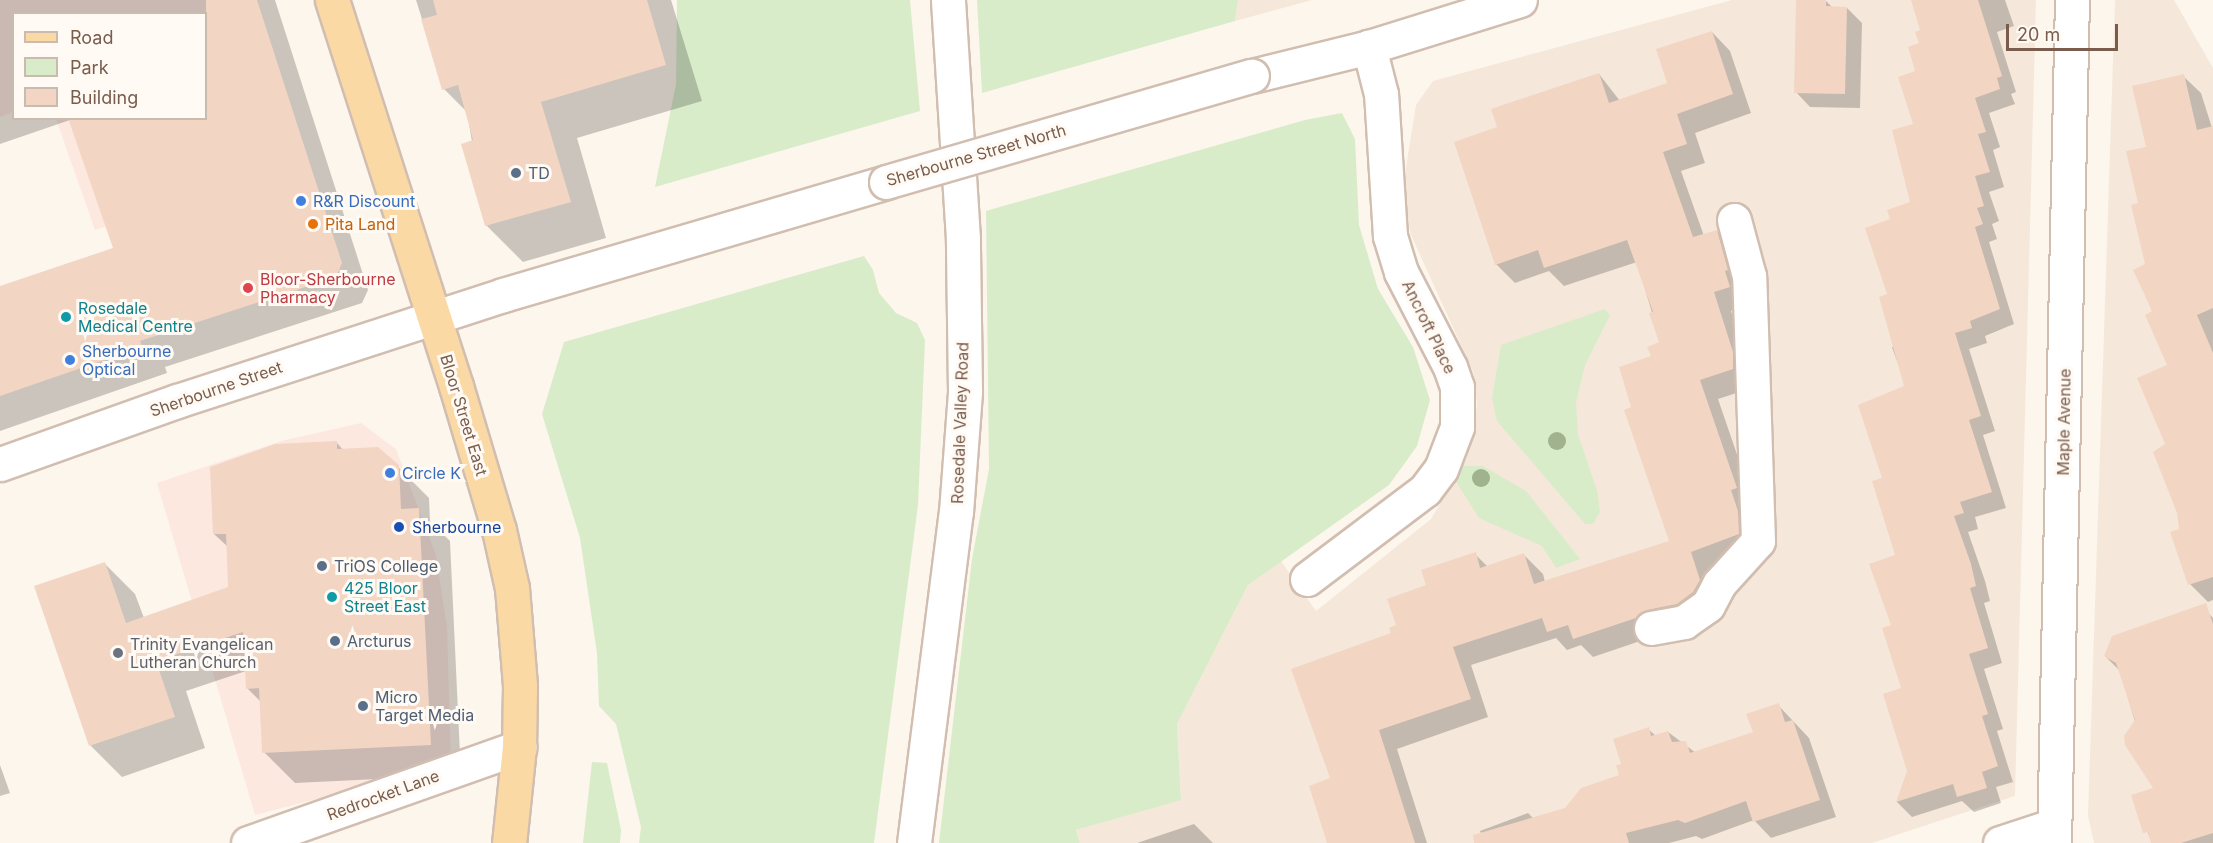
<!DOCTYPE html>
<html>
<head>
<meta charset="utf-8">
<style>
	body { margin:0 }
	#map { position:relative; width:2213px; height:843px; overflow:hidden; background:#fdf6ec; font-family:Inter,sans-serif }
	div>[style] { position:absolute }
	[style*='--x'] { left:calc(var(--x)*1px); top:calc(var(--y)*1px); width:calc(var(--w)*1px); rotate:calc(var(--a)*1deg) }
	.residential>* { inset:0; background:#f5e8da }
	.commercial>* { inset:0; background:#fde8e0 }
	.green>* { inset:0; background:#d8ecc9 }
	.shadow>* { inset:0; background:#0003 }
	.building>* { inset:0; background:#f3d5c3 }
	.roads { filter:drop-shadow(2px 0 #d1beb0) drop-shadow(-2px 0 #d1beb0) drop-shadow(0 2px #d1beb0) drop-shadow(0 -2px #d1beb0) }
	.minor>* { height:33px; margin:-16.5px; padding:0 16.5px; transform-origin:16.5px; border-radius:16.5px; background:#fff }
	.major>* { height:33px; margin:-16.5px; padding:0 16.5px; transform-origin:16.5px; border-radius:16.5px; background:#fbd9a5 }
	.bridges { filter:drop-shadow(2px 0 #d1beb0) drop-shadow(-2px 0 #d1beb0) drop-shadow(0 2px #d1beb0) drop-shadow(0 -2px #d1beb0) }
	.minor-bridge>* { height:33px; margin:-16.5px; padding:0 16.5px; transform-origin:16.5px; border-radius:16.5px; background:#fff }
	.trees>* { width:18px; height:18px; margin:-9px; border-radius:50%; background:#a0b28e }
	.dots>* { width:16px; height:16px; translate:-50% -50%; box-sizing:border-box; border:3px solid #fffaf3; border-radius:50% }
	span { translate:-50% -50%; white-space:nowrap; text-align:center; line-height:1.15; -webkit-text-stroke:6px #fffaf3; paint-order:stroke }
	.street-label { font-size:16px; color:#7a5c4d }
	.service-label { font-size:16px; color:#4e5e75 }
	.left { translate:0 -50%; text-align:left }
	.shop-label { font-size:16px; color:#366cbe }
	.food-label { font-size:16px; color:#c56008 }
	.health-label { font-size:16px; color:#be3a42 }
	.culture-label { font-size:16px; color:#0d838f }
	.transit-label { font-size:16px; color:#164399 }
	.worship-label { font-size:16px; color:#5b616d }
	.legend { position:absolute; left:12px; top:12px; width:195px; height:108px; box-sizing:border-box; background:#fffaf3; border:2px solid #cabbb1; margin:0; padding:8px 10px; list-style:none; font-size:18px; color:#7a5c4d }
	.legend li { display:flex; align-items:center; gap:12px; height:30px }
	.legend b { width:30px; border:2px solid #cabbb1 }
	.scale { position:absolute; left:2006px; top:24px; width:112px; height:27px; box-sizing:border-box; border:3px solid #7a5c4d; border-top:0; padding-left:8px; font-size:18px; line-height:21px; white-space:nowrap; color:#7a5c4d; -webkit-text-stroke:4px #fffaf3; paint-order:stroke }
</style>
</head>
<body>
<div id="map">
	<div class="residential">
		<i style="clip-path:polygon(1238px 0,1312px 0,1235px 21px)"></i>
		<i style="clip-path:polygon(1732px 0,2036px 0,2015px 796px,1872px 843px,1080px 843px,1076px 830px,1181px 799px,1177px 724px,1248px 585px,1281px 561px,1316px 611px,1431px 519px,1466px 460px,1477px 406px,1474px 374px,1411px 235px,1405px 206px,1404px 179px,1416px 105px,1433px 81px)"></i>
		<i style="clip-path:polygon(2115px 0,2174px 0,2213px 68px,2213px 843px,2094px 843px,2088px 816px)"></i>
	</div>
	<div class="commercial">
		<i style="clip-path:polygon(0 0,257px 0,307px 159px,95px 230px,56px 119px,206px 118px,206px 14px,14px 14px,13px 112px,0 117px)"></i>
		<i style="clip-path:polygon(361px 423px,396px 449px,436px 555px,447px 628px,451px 764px,255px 815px,157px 483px,281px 441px)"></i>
	</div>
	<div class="green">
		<i style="clip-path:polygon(677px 0,910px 0,920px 111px,655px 187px,676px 84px)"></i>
		<i style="clip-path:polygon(977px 0,1238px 0,1235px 21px,982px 93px)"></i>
		<i style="clip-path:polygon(1342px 113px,1355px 139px,1359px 225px,1378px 289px,1413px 347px,1430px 400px,1417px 446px,1389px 485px,1248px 585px,1177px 724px,1181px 800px,1076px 830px,1080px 843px,939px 843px,972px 559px,989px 469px,986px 211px,1305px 120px)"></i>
		<i style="clip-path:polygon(864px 256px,873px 270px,879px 293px,896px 313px,917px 323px,925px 340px,918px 505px,874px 843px,639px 843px,641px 827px,616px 724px,599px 706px,597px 653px,580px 538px,542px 414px,564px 342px)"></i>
		<i style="clip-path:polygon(1605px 309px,1610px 315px,1585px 365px,1576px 402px,1578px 435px,1597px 490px,1600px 512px,1593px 524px,1585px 524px,1497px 421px,1492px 398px,1501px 345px)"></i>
		<i style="clip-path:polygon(1463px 466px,1483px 466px,1526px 491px,1580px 559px,1556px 568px,1542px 546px,1479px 518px,1455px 480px)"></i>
		<i style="clip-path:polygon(592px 762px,607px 763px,621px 830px,620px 843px,583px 843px)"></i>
	</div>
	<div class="shadow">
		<i style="clip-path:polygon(evenodd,0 0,275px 0,368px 290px,362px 303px,165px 367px,167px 373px,0 431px,0 288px,114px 249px,70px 120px,0 144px,0 0,14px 14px,206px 14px,206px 118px,14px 118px,14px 14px)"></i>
		<i style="clip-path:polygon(416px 0,671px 0,702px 101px,577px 138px,606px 238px,523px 262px,486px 225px,467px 112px,444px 89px)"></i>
		<i style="clip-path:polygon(1798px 0,1825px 0,1833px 8px,1847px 8px,1862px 23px,1860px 108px,1810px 107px,1796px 92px)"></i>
		<i style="clip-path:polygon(1912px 0,2005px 0,2014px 26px,1997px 32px,2016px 92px,2011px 94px,2015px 104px,1989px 113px,2000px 147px,1993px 150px,2004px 187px,1989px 192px,1999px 221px,1992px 224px,1997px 239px,1989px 242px,2014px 324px,1985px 336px,1987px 343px,1969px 349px,1995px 431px,1983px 435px,2006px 508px,1975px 517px,1978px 529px,1968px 532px,1985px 581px,1990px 601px,1984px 603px,2002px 663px,1984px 669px,2003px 729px,1997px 731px,2013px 782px,1996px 787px,2001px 803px,1974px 812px,1962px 801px,1912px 817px,1897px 802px,1909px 771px,1903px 689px,1892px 626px,1897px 556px,1884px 479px,1906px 386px,1892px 347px,1897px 346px,1889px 295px,1892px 220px,1912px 203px,1922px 31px)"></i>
		<i style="clip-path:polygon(1712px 32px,1730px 51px,1751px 113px,1695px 133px,1705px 163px,1681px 171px,1704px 236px,1717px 231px,1736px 250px,1747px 306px,1731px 311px,1751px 372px,1752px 388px,1718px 399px,1755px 507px,1756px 531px,1718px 599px,1655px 636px,1593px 657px,1581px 645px,1567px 650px,1556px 638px,1471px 665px,1488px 717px,1397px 749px,1427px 843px,1329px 843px,1332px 779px,1393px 634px,1428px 586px,1475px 554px,1488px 567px,1524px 555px,1543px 574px,1545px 582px,1671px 542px,1633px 408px,1661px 343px,1637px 262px,1564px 286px,1549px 271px,1515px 283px,1496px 264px,1499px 128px,1599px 74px,1620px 101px,1669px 84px)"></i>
		<i style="clip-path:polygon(2183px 76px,2201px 93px,2213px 131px,2213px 600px,2208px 602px,2190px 584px,2172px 533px,2181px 530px,2167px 445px,2169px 365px,2154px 312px,2140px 204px,2147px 148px)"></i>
		<i style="clip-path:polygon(337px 443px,344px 451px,398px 467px,429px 498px,430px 521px,450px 541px,461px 775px,295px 783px,264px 752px,262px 703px,247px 688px,246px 671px,186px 691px,205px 748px,122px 777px,91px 746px,36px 587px,104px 563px,135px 594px,144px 618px,230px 588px,228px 547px,214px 534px)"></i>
		<i style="clip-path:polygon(2202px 606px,2213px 618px,2213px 843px,2152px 843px,2133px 796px,2155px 789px,2120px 671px,2105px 656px)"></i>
		<i style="clip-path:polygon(1778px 705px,1809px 738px,1836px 817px,1771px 838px,1754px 820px,1702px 839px,1696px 836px,1669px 843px,1485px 843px,1480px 831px,1528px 813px,1534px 819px,1566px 809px,1621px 776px,1623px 765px,1648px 729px,1656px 736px,1668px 732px,1696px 753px,1755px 733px)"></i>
		<i style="clip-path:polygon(0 765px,10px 793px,0 796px)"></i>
		<i style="clip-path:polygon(1194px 824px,1213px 843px,1137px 843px)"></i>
	</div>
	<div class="building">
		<i style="clip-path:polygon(206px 0,257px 0,342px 263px,336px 277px,140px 341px,142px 347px,0 396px,0 286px,113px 248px,68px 118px,206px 118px)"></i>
		<i style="clip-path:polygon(433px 0,647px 0,666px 65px,541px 102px,571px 202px,485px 226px,461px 144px,473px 140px,458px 85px,442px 90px,421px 19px,437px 15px)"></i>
		<i style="clip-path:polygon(1796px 0,1826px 0,1826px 6px,1847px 7px,1845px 94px,1794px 93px)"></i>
		<i style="clip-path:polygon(1911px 0,1978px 0,2002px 76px,1997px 78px,2000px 89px,1975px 98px,1986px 132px,1978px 134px,1990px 172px,1975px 176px,1984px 206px,1977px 208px,1983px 224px,1975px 227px,2000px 309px,1970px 321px,1972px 328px,1955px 333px,1981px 416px,1969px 420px,1992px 492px,1960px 502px,1964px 513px,1954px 516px,1971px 564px,1976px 586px,1970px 588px,1988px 648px,1969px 654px,1988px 714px,1982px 716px,1998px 766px,1982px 772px,1987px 788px,1957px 797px,1953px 784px,1896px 802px,1907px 771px,1883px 694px,1901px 688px,1882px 628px,1891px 625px,1869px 564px,1895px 555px,1872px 481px,1882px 478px,1858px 405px,1904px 386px,1879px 297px,1887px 294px,1865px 228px,1890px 219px,1887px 210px,1910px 202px,1892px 130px,1913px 124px,1898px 77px,1915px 71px,1908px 47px,1919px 43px,1915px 32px,1920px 30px)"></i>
		<i style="clip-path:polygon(1712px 31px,1733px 94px,1677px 114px,1687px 144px,1663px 152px,1693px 237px,1717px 230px,1728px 270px,1725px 271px,1730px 287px,1714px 292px,1733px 352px,1733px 369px,1700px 380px,1737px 488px,1731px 490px,1738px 511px,1739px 534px,1691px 552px,1700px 580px,1693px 592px,1677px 604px,1647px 610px,1636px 618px,1573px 639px,1568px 625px,1547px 632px,1542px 618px,1453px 647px,1471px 699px,1379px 730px,1415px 843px,1327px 843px,1309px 786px,1330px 778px,1291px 669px,1391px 633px,1389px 628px,1396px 625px,1387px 599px,1426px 585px,1421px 570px,1476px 552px,1480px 568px,1524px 553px,1534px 584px,1669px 541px,1624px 410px,1631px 407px,1619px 367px,1651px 356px,1647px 347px,1659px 342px,1649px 313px,1653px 312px,1627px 240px,1544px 268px,1538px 250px,1495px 265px,1454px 142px,1497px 127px,1491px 109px,1599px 73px,1609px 103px,1667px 83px,1656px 49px)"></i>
		<i style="clip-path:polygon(2184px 74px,2197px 130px,2213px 126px,2213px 308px,2197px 315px,2213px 353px,2213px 577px,2188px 585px,2170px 532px,2179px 529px,2177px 513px,2153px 452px,2165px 444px,2137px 378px,2167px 365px,2145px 315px,2152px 311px,2133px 270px,2145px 264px,2131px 205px,2138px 203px,2126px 151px,2146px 147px,2132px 86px)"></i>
		<i style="clip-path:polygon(337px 441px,337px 449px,378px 447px,399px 465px,401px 509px,419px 508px,431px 745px,262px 753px,259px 688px,246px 689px,243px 632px,156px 661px,175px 717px,89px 746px,34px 586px,105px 562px,126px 623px,228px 587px,226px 534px,213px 534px,210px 467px,275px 444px)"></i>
		<i style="clip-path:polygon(2206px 603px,2213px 624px,2213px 833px,2181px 843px,2151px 843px,2148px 832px,2143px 833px,2131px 795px,2153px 788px,2125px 745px,2124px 736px,2135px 720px,2116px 663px,2104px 656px,2112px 636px)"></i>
		<i style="clip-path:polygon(1779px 703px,1785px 722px,1793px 720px,1820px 800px,1753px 822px,1746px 801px,1685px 823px,1678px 820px,1626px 833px,1629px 843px,1474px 843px,1473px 835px,1565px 808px,1581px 788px,1619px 775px,1616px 765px,1621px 764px,1613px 739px,1649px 727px,1651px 736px,1668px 731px,1672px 742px,1686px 741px,1690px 753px,1753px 732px,1746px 714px)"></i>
	</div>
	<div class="roads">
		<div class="minor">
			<i style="--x:1252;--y:76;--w:121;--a:-13.9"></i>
			<i style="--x:1369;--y:47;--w:158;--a:-17.3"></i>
			<i style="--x:0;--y:464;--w:188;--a:-19.6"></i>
			<i style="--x:177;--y:401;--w:343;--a:-18"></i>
			<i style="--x:503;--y:295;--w:399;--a:-16.4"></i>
			<i style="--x:1307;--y:579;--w:148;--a:-37"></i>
			<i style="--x:1425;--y:490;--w:26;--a:-53"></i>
			<i style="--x:1441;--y:469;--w:45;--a:-69.1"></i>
			<i style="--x:1457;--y:427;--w:40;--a:-90"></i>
			<i style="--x:1457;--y:387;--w:21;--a:-109"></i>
			<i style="--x:1450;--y:367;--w:107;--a:-117.3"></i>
			<i style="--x:1401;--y:272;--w:38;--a:-107"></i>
			<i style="--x:1390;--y:236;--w:142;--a:-93.6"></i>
			<i style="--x:1381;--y:94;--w:49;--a:-104.3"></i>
			<i style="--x:1651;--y:628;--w:34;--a:-10"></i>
			<i style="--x:1684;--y:622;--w:29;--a:-35"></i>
			<i style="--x:1708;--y:605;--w:24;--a:-62"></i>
			<i style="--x:1719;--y:584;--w:58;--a:-47.8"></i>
			<i style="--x:1758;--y:541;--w:265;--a:-91.9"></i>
			<i style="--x:1749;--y:276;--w:58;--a:-105"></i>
			<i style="--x:248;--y:843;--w:288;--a:-19.5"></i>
			<i style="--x:914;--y:843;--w:334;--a:-82.8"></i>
			<i style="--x:956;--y:512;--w:121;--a:-85.7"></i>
			<i style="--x:965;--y:391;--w:152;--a:-90.8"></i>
			<i style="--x:963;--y:239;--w:239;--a:-93.6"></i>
			<i style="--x:2000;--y:843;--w:55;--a:-18.1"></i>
			<i style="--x:2054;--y:843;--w:843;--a:-88.78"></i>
		</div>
		<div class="major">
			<i style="--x:332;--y:0;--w:405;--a:72.2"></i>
			<i style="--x:456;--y:386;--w:150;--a:73.4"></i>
			<i style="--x:499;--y:530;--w:59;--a:77.4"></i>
			<i style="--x:512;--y:588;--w:98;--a:85.3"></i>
			<i style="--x:520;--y:686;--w:61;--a:90.9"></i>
			<i style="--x:519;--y:747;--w:97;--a:95.9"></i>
		</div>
	</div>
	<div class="bridges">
		<div class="minor-bridge">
			<i style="--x:886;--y:182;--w:381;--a:-16.2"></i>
		</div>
	</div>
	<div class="trees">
		<i style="left:1557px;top:441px"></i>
		<i style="left:1481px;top:478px"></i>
	</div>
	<div class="dots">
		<i style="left:516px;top:173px;background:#5c6f8a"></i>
		<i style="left:301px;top:201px;background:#3f7fe0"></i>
		<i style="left:313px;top:224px;background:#e8710a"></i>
		<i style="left:248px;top:288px;background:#e0444e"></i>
		<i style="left:66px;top:317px;background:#0f9aa8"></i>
		<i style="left:70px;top:360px;background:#3f7fe0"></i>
		<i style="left:390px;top:473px;background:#3f7fe0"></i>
		<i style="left:399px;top:527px;background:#1a4fb4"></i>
		<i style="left:322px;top:566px;background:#5c6f8a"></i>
		<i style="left:332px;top:597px;background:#0f9aa8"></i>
		<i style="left:335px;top:641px;background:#5c6f8a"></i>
		<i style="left:118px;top:653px;background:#6b7280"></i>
		<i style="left:363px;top:706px;background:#5c6f8a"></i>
	</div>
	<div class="street-label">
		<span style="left:976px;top:155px;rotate:-16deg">Sherbourne Street North</span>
		<span style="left:1429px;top:327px;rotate:64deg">Ancroft Place</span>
		<span style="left:216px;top:389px;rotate:-19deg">Sherbourne Street</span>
		<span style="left:464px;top:415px;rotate:73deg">Bloor Street East</span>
		<span style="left:2064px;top:422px;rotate:-89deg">Maple Avenue</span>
		<span style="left:960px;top:423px;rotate:-88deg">Rosedale Valley Road</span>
		<span style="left:383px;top:795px;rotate:-20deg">Redrocket Lane</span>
	</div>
	<div class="service-label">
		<span class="left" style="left:528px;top:173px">TD</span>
		<span class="left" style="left:334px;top:566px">TriOS College</span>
		<span class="left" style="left:347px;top:641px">Arcturus</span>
		<span class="left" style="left:375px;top:706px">Micro<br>Target Media</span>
	</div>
	<div class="shop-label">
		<span class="left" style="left:313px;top:201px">R&amp;R Discount</span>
		<span class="left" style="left:82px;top:360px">Sherbourne<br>Optical</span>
		<span class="left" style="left:402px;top:473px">Circle K</span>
	</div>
	<div class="food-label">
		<span class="left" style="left:325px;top:224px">Pita Land</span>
	</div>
	<div class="health-label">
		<span class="left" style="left:260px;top:288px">Bloor-Sherbourne<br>Pharmacy</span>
	</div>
	<div class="culture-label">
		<span class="left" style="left:78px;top:317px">Rosedale<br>Medical Centre</span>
		<span class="left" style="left:344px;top:597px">425 Bloor<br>Street East</span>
	</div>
	<div class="transit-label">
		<span class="left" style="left:412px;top:527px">Sherbourne</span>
	</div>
	<div class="worship-label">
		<span class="left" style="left:130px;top:653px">Trinity Evangelican<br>Lutheran Church</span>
	</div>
	<ul class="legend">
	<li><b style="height:8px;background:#fbd9a5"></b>Road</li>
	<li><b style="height:16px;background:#d8ecc9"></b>Park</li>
	<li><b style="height:16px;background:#f3d5c3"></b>Building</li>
	</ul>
	<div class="scale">20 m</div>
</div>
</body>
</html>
